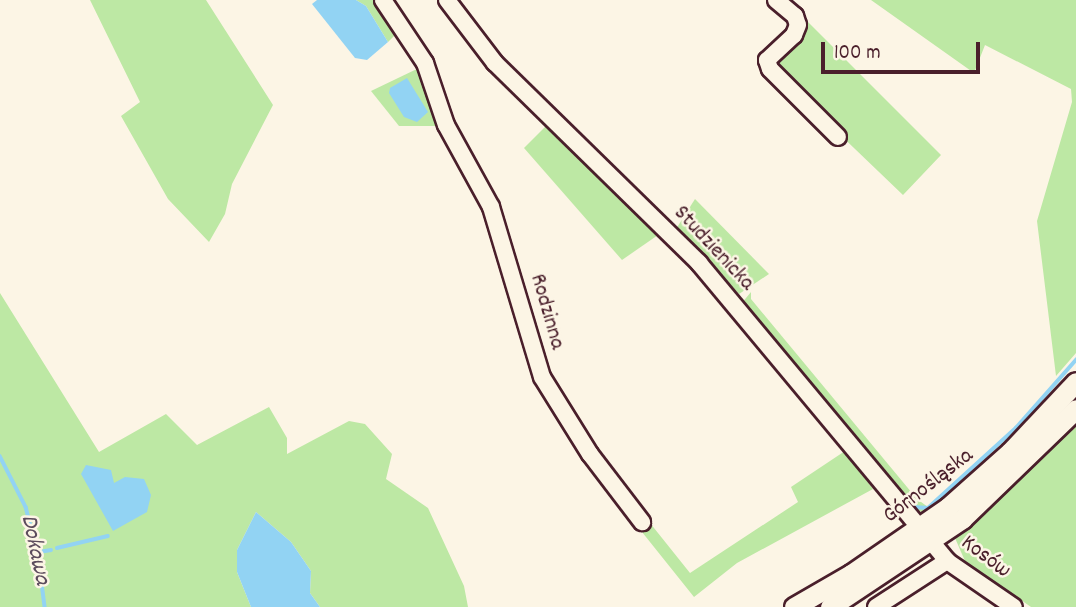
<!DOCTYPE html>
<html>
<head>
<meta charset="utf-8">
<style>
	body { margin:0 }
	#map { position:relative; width:1076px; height:607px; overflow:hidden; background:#fcf5e5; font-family:Dekko,sans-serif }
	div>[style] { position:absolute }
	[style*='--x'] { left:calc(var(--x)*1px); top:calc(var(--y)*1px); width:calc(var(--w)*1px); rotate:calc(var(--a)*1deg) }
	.green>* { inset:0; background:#bde8a4 }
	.water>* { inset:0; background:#92d3f3 }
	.stream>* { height:3.5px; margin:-1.75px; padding:0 1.75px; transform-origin:1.75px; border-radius:1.75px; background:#92d3f3 }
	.roads { filter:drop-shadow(2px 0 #4a1f2b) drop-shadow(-2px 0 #4a1f2b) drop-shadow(0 2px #4a1f2b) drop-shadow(0 -2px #4a1f2b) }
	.minor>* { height:16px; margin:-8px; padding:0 8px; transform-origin:8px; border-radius:8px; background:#fcf5e5 }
	.major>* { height:19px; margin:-9.5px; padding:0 9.5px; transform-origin:9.5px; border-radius:9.5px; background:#fcf5e5 }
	span { translate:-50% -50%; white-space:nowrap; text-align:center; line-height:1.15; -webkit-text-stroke:5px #fcf5e5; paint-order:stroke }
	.street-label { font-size:23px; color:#4a1f2b }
	.water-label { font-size:24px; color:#5c4c5d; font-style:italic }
	.scale { position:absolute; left:821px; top:42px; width:159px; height:32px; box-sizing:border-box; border:4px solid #4a1f2b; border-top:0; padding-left:9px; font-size:21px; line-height:24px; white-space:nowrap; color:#4a1f2b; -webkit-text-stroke:5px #fcf5e5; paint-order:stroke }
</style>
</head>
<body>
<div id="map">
	<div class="green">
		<i style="clip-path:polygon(90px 0,206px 0,273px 105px,232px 184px,225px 214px,209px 242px,168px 199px,121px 116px,140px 102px)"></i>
		<i style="clip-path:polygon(356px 0,377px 0,399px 31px,388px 42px,366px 6px)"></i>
		<i style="clip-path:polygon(871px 0,1076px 0,1076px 353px,1056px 376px,1037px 221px,1072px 102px,1071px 89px,985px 45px,974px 73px)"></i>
		<i style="clip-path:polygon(804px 18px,941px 155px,903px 195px,782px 79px,773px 64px,798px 40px)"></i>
		<i style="clip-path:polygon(421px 67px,441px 126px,399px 126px,371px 91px)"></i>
		<i style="clip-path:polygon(546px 126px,658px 235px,622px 260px,524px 148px)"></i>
		<i style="clip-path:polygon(695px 199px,769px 274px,739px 294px,676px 229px)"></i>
		<i style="clip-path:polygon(751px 292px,751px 299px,917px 499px,932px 510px,924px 513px,911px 507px,741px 304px)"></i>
		<i style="clip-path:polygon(0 293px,99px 452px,166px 414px,197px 445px,269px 407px,287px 438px,287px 454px,349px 421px,365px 424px,392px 454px,386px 479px,428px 508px,464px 586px,468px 607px,320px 607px,310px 593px,311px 571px,291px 542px,256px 512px,237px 550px,237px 572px,251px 607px,0 607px)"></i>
		<i style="clip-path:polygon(1076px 426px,1076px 607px,1031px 607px,965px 561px,955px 538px)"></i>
		<i style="clip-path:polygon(845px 451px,873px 489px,737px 563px,694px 597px,642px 532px,650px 523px,690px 573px,798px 502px,791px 487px)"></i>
	</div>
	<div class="water">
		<i style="clip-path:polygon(317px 0,356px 0,366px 6px,388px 42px,367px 60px,355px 58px,312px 4px)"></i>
		<i style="clip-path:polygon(407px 78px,428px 112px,417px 122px,404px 117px,389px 93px,390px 88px)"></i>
		<i style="clip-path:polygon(86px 465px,111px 470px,114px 483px,125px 477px,144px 479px,151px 495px,147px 512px,113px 531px,81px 474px)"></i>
		<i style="clip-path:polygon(256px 512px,291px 542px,311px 571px,310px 593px,320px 607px,251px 607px,237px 572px,237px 550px)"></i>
	</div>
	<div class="stream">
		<i style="--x:676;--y:229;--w:30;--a:45"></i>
		<i style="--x:712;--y:266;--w:36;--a:51"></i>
		<i style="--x:745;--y:306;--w:33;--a:50"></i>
		<i style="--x:0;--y:456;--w:57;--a:63"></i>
		<i style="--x:26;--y:507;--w:47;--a:75.1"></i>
		<i style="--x:38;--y:552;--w:55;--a:82.7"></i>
		<i style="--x:892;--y:483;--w:33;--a:47"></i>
		<i style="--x:914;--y:507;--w:14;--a:4"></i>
		<i style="--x:928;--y:508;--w:119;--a:-42.3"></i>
		<i style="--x:1016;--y:428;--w:91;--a:-48.6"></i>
		<i style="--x:57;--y:548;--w:52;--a:-13.2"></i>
		<i style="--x:39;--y:552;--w:12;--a:-9"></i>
	</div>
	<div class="roads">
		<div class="minor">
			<i style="--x:383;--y:0;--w:76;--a:56.3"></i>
			<i style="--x:425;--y:63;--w:65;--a:71.3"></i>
			<i style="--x:446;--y:125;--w:94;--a:61.2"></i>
			<i style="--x:491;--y:207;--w:177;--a:73.3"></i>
			<i style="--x:542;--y:377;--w:91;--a:58.1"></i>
			<i style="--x:590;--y:454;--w:86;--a:52.6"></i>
			<i style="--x:447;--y:0;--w:79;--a:52.7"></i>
			<i style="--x:495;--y:63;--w:286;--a:44.4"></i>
			<i style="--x:699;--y:263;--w:388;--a:50.2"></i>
			<i style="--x:947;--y:561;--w:81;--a:34.5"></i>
			<i style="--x:776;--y:0;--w:25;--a:40"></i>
			<i style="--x:795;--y:16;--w:9;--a:72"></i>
			<i style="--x:798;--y:25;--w:11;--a:112"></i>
			<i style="--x:794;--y:35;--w:37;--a:137"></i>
			<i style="--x:767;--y:60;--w:9;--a:72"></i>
			<i style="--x:770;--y:69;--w:96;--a:45"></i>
			<i style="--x:876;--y:607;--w:85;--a:-32.9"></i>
		</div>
		<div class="major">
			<i style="--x:794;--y:607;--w:66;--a:-30.1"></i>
			<i style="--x:851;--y:574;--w:118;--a:-34.6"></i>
			<i style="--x:948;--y:507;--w:83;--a:-41.6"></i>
			<i style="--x:1010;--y:452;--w:96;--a:-46.7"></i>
			<i style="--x:830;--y:607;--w:159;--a:-33.7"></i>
			<i style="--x:962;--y:519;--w:158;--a:-44"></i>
		</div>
	</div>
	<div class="street-label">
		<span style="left:713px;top:249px;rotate:47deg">Studzienicka</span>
		<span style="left:546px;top:312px;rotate:74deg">Rodzinna</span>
		<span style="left:929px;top:487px;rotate:-38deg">Górnośląska</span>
		<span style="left:985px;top:558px;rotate:37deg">Kosów</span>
	</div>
	<div class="water-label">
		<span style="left:34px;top:550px;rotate:78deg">Dokawa</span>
	</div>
	<div class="scale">100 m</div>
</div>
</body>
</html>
